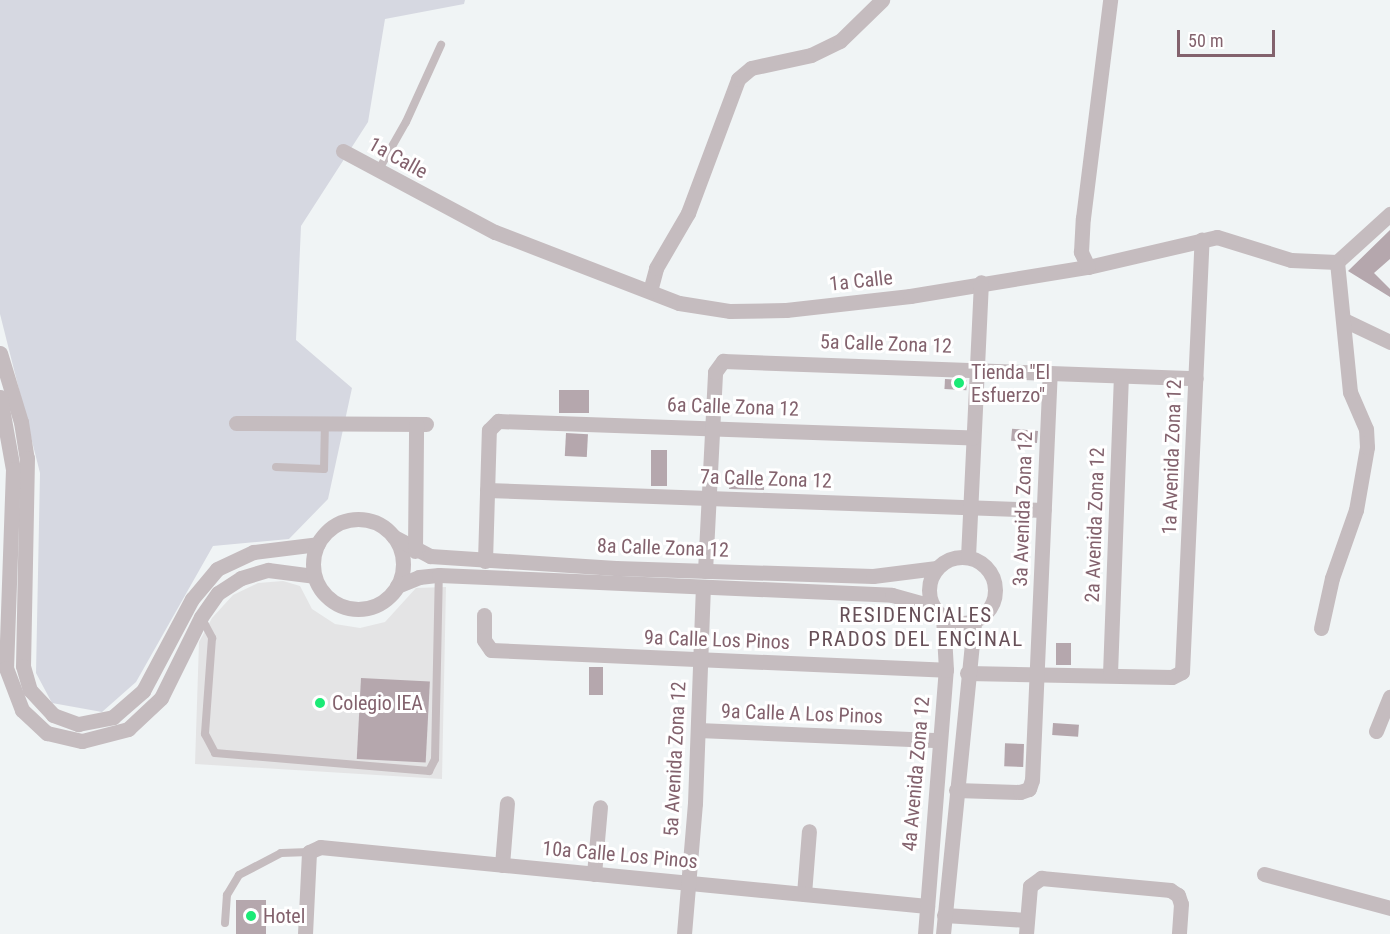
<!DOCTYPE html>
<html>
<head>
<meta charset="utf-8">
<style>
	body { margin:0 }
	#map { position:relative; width:1390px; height:934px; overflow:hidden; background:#f0f4f5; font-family:"Roboto Condensed",sans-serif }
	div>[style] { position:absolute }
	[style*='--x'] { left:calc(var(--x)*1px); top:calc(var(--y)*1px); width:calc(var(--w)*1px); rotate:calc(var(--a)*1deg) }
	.built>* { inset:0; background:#e4e4e5 }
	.green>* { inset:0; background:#d6d8e1 }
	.building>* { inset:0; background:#b5a7ad; transform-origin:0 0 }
	.lane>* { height:8px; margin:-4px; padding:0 4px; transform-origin:4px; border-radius:4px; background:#c5bcbf }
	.street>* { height:15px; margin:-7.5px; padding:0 7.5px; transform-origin:7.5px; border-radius:7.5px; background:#c5bcbf }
	.street>.ring { margin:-7.5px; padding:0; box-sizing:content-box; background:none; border:15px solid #c5bcbf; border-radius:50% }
	.dots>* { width:16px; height:16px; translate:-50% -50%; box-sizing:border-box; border:3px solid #fff; border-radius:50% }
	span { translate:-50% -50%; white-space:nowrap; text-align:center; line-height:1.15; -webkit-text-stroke:6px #fff; paint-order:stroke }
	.street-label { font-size:20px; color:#83626d }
	.poi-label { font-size:20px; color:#83626d }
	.left { translate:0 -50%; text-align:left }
	.neighbourhood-label { font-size:21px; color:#675058; letter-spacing:1.5px }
	.scale { position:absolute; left:1177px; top:30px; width:98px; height:27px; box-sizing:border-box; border:3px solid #83626d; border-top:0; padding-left:8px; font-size:18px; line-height:21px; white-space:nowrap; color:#83626d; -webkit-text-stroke:4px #fff; paint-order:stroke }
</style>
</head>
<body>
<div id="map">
	<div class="built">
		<i style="clip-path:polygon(283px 581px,300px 586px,312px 609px,335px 624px,360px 628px,385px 622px,416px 588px,446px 587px,442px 779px,195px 764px,199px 642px,212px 618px,233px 595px,258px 583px)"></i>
	</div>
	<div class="green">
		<i style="clip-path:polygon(0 0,465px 0,464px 4px,385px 19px,368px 122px,301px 226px,296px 340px,352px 388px,328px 499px,289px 539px,213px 546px,136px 682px,102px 712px,52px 703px,36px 673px,40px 473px,0 314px)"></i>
	</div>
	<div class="building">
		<i style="clip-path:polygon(1390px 230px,1390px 259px,1374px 273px,1390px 289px,1390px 297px,1348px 271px)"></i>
		<i style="left:945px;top:379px;width:22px;height:10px;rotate:3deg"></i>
		<i style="left:559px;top:390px;width:30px;height:23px"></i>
		<i style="left:1038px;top:431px;width:12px;height:26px;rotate:95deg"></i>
		<i style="left:566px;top:433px;width:22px;height:23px;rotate:3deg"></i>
		<i style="left:651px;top:450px;width:16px;height:36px"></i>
		<i style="clip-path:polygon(730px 479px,764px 482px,764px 490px,729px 489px)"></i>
		<i style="left:1056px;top:643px;width:15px;height:22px"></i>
		<i style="left:589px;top:667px;width:14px;height:28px"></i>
		<i style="left:361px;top:678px;width:69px;height:81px;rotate:3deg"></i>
		<i style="left:1053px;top:723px;width:26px;height:12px;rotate:4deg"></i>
		<i style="left:1024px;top:744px;width:23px;height:19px;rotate:92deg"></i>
		<i style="left:236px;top:900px;width:30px;height:34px"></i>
	</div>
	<div class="lane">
		<i style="--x:378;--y:171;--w:56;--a:-60.3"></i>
		<i style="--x:406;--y:122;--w:85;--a:-65.6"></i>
		<i style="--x:276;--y:467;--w:48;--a:2.4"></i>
		<i style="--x:324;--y:469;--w:46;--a:-88.8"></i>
		<i style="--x:201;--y:617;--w:24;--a:62"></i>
		<i style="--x:212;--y:638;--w:96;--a:94.2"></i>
		<i style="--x:205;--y:734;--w:21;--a:62"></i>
		<i style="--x:215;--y:753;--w:215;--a:4.8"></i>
		<i style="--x:429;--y:771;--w:13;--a:-63"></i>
		<i style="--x:435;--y:759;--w:184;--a:-88.8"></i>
		<i style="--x:225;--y:923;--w:28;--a:-86"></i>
		<i style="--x:227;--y:895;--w:23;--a:-59"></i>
		<i style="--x:239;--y:875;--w:47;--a:-27.6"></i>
		<i style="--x:281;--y:853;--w:28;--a:-2"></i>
	</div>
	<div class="street">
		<i style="--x:343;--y:151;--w:172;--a:28.1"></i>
		<i style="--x:495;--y:232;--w:197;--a:21.1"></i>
		<i style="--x:679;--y:303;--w:52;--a:8.9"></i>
		<i style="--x:730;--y:311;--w:56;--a:-1"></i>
		<i style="--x:786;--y:310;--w:125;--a:-6.4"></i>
		<i style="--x:910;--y:296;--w:180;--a:-9.3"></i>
		<i style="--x:1088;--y:267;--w:132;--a:-13.1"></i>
		<i style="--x:1217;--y:237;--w:77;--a:17.3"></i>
		<i style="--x:1291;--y:260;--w:46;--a:2.5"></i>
		<i style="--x:1337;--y:262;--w:72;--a:-42.2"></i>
		<i style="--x:1088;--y:267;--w:17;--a:-115"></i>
		<i style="--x:1081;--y:252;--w:34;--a:-87"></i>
		<i style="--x:1083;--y:218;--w:220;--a:-82.9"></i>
		<i style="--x:650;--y:291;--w:24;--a:-75"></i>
		<i style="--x:656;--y:268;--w:64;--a:-59.8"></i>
		<i style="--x:688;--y:213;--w:143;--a:-69.5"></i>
		<i style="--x:738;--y:79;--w:17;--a:-40"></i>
		<i style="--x:751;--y:68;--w:61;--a:-12.2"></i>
		<i style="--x:811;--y:55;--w:32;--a:-26"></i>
		<i style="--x:840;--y:41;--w:59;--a:-44.3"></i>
		<i style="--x:1346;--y:321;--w:49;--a:25.5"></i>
		<i style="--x:0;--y:353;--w:72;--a:73.1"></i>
		<i style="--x:21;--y:422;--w:36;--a:81"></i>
		<i style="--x:27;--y:458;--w:208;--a:91.1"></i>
		<i style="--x:23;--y:666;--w:25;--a:74"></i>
		<i style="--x:30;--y:690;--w:34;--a:47"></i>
		<i style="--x:53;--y:715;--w:27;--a:20"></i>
		<i style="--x:78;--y:724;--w:36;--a:-11"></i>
		<i style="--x:113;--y:717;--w:40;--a:-41"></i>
		<i style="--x:143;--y:691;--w:104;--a:-62"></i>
		<i style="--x:192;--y:599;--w:39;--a:-50"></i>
		<i style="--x:217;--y:569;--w:40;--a:-25"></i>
		<i style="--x:253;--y:552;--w:65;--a:-7"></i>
		<i style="--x:0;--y:397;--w:73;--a:79.8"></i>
		<i style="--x:13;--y:469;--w:199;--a:92"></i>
		<i style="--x:6;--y:668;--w:45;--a:69.1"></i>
		<i style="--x:22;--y:710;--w:34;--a:43"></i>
		<i style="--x:47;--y:733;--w:36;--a:13"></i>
		<i style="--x:82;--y:741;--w:48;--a:-14.6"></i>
		<i style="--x:128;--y:729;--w:45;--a:-43.2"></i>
		<i style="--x:161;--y:698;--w:90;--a:-63.7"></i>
		<i style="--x:201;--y:617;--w:29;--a:-55"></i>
		<i style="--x:218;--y:593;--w:27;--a:-33"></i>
		<i style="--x:241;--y:578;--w:28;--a:-17"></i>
		<i style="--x:268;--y:570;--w:46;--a:7.4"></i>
		<i style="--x:236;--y:423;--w:190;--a:0.3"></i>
		<i style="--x:487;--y:490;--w:557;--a:2.06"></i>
		<i class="ring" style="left:313px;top:519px;width:75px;height:75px"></i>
		<i style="--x:394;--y:537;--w:41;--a:27.8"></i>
		<i style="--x:430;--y:556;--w:186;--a:3.7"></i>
		<i style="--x:616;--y:568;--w:257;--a:1.8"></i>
		<i style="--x:873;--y:576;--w:64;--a:-7.2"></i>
		<i style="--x:415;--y:551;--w:127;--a:-89.5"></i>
		<i class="ring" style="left:929px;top:557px;width:51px;height:51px"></i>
		<i style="--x:968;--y:557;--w:275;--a:-87.3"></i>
		<i style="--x:485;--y:561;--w:131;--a:-88.3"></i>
		<i style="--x:489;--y:430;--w:13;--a:-45"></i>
		<i style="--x:498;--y:421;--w:475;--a:2"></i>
		<i style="--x:705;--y:571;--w:199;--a:-87.1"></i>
		<i style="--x:715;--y:372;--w:14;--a:-54"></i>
		<i style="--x:723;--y:361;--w:473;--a:2.1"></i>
		<i style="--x:397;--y:586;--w:24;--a:-22"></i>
		<i style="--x:419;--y:577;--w:20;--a:-6"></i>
		<i style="--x:439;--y:575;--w:453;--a:2.5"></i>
		<i style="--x:892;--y:595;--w:41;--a:15.4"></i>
		<i style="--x:484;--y:615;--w:25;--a:90"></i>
		<i style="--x:484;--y:640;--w:12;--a:55"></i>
		<i style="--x:491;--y:650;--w:455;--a:2.5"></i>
		<i style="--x:1321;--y:628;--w:51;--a:-77.6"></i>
		<i style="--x:1332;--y:578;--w:72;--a:-70.6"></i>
		<i style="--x:1356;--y:510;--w:64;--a:-80.1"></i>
		<i style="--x:1367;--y:447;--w:18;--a:-93"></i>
		<i style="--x:1366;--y:429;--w:40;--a:-113.4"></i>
		<i style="--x:1350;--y:392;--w:131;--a:-95.7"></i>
		<i style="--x:967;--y:673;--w:205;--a:1.1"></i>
		<i style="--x:1172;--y:677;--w:11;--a:-27"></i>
		<i style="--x:1182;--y:672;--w:433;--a:-87.4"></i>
		<i style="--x:1110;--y:674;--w:297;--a:-87.9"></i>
		<i style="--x:698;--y:730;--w:242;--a:2.4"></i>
		<i style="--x:1376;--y:731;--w:37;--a:-68"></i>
		<i style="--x:956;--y:790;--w:64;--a:1.8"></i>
		<i style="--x:1020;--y:792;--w:9;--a:-18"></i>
		<i style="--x:1029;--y:789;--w:9;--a:-72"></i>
		<i style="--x:1032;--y:780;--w:406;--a:-87.5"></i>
		<i style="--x:502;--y:865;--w:62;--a:-85.4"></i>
		<i style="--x:594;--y:874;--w:67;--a:-84.9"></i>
		<i style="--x:1264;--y:874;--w:131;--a:15.1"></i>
		<i style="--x:804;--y:894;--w:63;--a:-85.5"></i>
		<i style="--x:944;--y:915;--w:83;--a:3.4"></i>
		<i style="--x:305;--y:934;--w:82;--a:-87.2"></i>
		<i style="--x:309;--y:852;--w:12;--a:-24"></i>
		<i style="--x:320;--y:847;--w:610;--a:5.55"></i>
		<i style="--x:684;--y:934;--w:131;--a:-85.2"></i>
		<i style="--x:695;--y:803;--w:216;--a:-87.9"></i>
		<i style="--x:925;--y:934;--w:265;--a:-85.5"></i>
		<i style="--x:946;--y:670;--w:53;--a:-93.2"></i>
		<i style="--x:943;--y:934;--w:315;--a:-84.3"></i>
		<i style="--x:1026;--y:934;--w:48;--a:-85.2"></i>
		<i style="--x:1030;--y:886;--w:14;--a:-36"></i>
		<i style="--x:1041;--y:878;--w:130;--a:5.3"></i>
		<i style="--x:1170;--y:890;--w:9;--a:32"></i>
		<i style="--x:1178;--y:895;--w:9;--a:72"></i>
		<i style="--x:1181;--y:904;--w:30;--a:94"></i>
	</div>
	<div class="dots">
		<i style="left:959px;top:383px;background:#1bea76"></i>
		<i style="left:320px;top:703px;background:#1bea76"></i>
		<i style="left:251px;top:916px;background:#1bea76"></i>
	</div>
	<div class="street-label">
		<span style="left:398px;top:158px;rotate:29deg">1a Calle</span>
		<span style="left:861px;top:281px;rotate:-6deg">1a Calle</span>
		<span style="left:886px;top:344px;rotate:2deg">5a Calle Zona 12</span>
		<span style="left:733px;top:407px;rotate:2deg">6a Calle Zona 12</span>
		<span style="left:1172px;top:457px;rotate:-88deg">1a Avenida Zona 12</span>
		<span style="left:766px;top:479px;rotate:2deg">7a Calle Zona 12</span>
		<span style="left:1023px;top:509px;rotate:-88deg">3a Avenida Zona 12</span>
		<span style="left:1095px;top:525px;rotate:-88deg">2a Avenida Zona 12</span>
		<span style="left:663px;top:548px;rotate:2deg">8a Calle Zona 12</span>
		<span style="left:717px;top:640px;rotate:2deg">9a Calle Los Pinos</span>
		<span style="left:802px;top:714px;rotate:2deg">9a Calle A Los Pinos</span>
		<span style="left:675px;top:759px;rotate:-87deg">5a Avenida Zona 12</span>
		<span style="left:916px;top:774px;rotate:-85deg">4a Avenida Zona 12</span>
		<span style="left:620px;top:855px;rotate:5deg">10a Calle Los Pinos</span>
	</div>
	<div class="poi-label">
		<span class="left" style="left:971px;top:384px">Tienda "El<br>Esfuerzo"</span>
		<span class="left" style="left:332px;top:703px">Colegio IEA</span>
		<span class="left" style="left:263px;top:916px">Hotel</span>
	</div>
	<div class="neighbourhood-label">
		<span style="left:916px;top:627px">RESIDENCIALES<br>PRADOS DEL ENCINAL</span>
	</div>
	<div class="scale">50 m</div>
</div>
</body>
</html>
